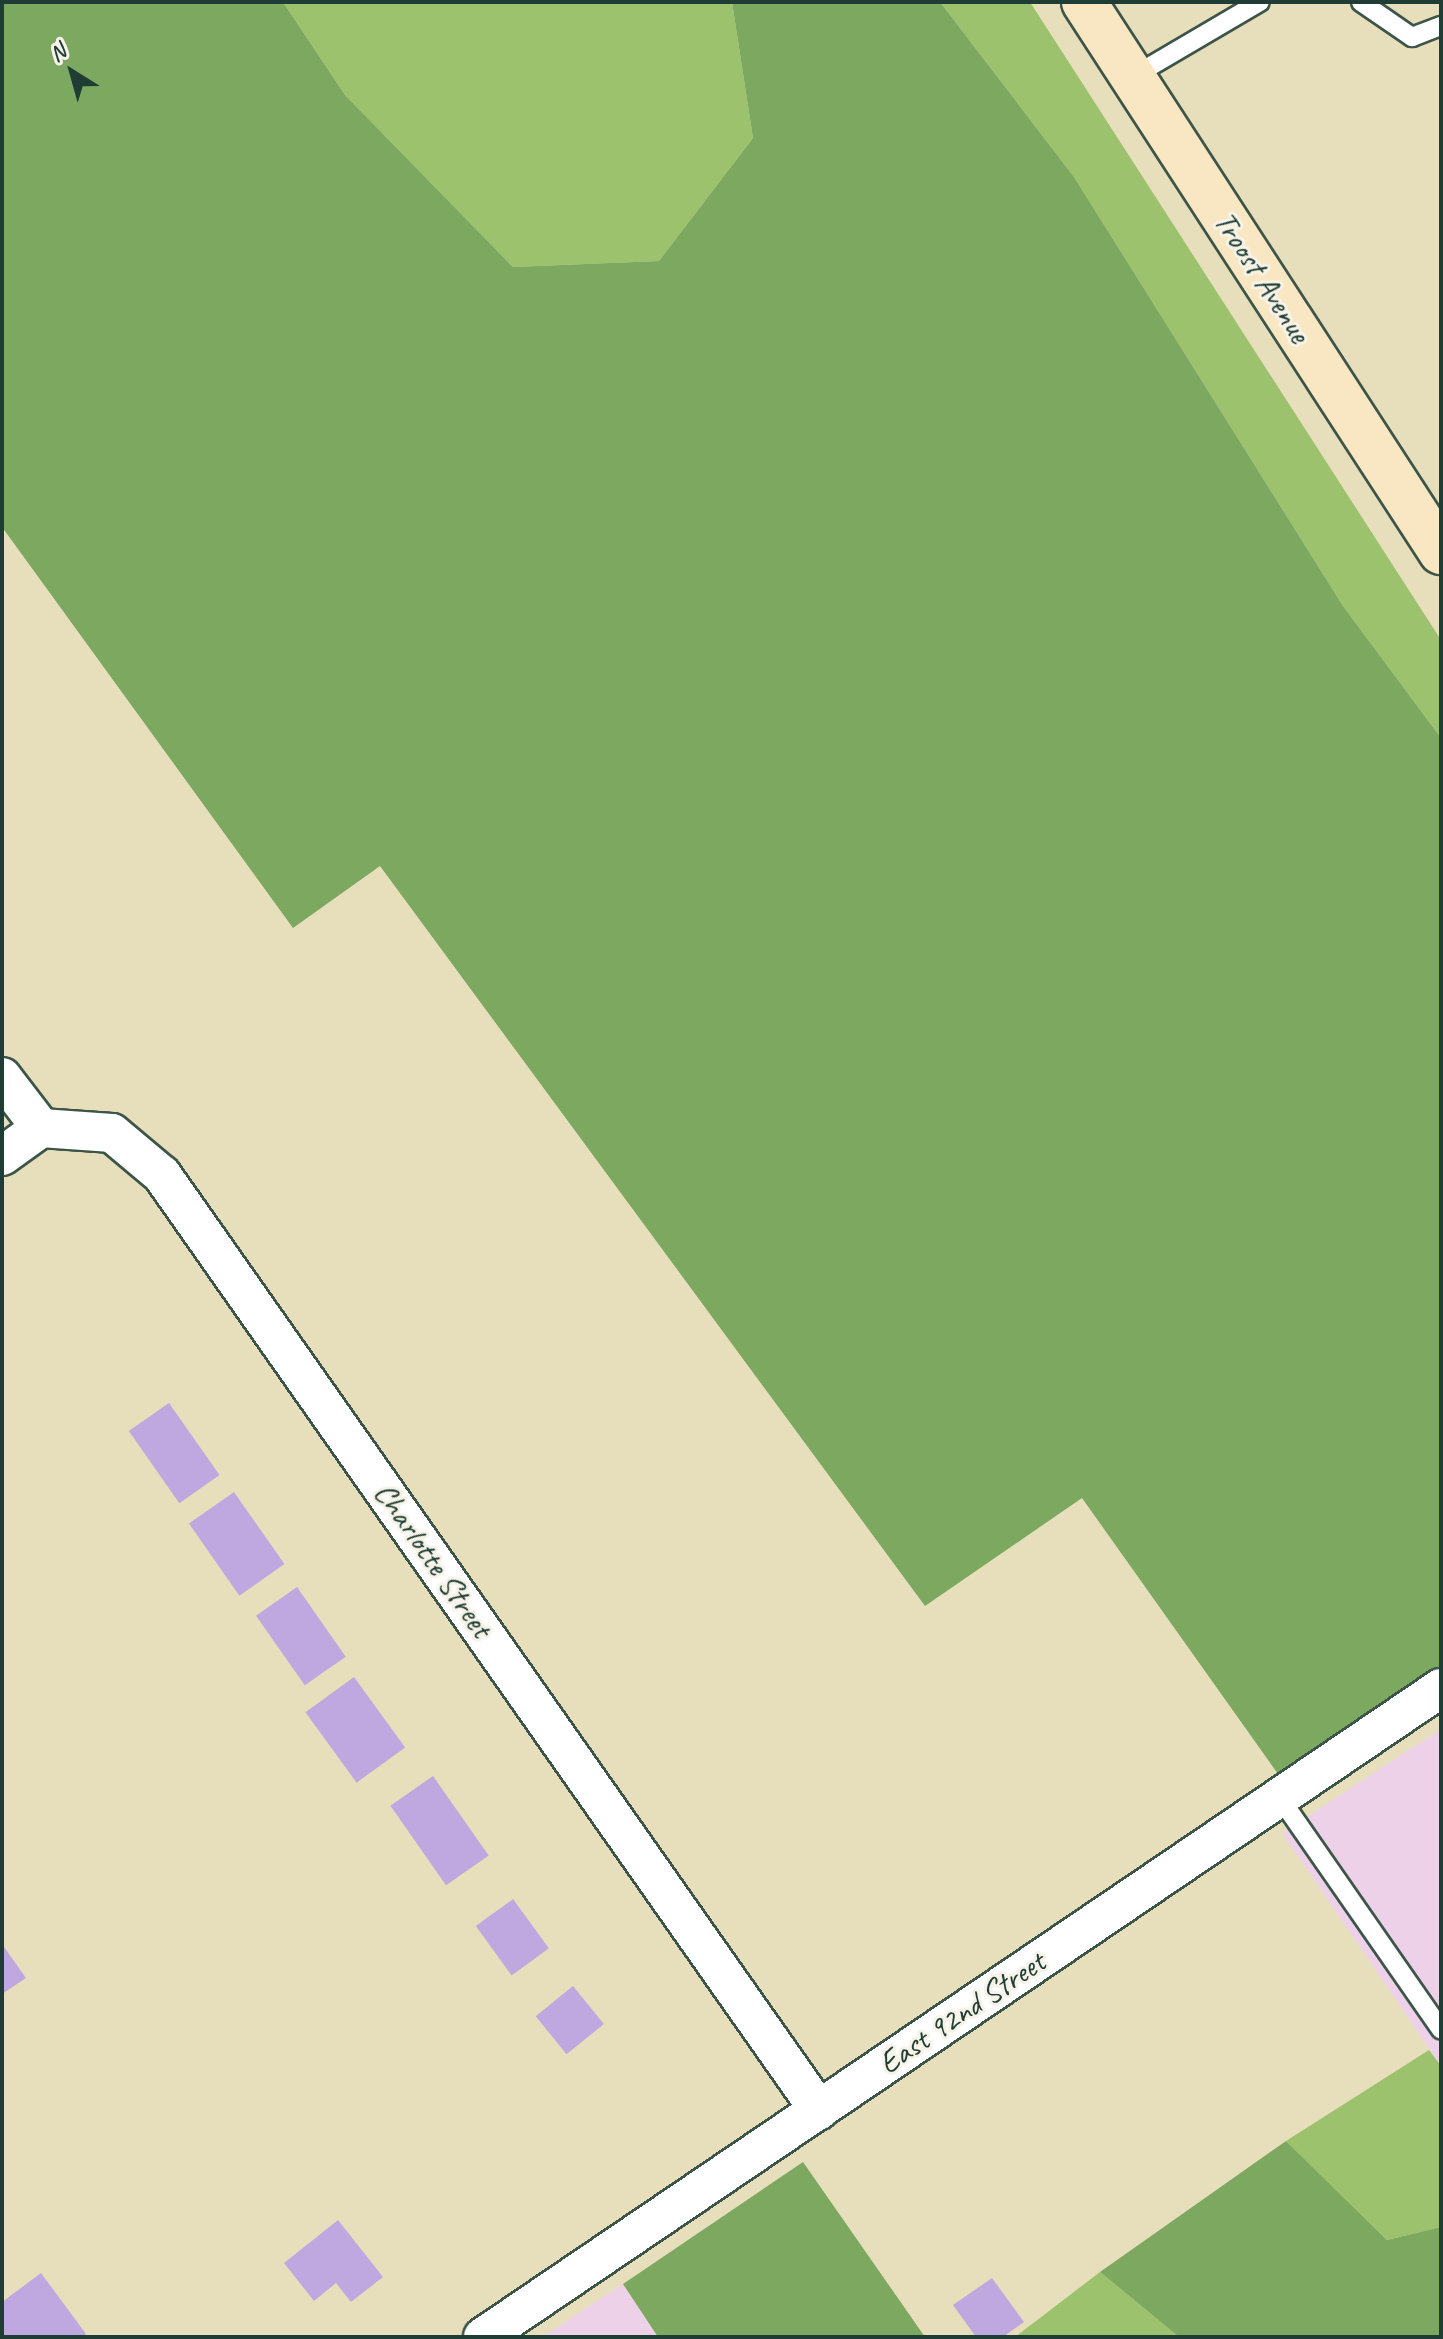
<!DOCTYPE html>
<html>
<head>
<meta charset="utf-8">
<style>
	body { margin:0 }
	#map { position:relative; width:1443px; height:2339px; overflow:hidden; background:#e7dfbb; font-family:Caveat,sans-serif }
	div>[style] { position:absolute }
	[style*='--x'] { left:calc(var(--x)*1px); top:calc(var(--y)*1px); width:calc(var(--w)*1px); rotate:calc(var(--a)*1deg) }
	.built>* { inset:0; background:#edd1e9 }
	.green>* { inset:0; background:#9cc26d }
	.forest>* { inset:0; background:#7da860 }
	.building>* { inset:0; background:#bfa7df; transform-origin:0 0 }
	.roads { filter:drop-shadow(2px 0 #3d5548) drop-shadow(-2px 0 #3d5548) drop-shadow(0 2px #3d5548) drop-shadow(0 -2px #3d5548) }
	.service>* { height:18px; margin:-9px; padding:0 9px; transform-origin:9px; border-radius:9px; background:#fff }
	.minor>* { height:38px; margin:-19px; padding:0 19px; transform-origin:19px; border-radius:19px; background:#fff }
	.secondary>* { height:44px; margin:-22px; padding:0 22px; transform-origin:22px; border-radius:22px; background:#f9e7c3 }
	span { translate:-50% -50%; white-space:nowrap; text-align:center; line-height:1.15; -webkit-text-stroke:6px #f7f3e8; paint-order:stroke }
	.street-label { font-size:32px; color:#1f3d34 }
	.frame { position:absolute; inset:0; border:4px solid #1f3d34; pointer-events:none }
	.north { position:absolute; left:32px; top:32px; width:80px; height:80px; -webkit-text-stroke:6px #f7f3e8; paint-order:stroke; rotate:323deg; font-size:22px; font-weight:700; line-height:32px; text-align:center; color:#1f3d34 }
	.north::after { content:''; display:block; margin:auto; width:28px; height:36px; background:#1f3d34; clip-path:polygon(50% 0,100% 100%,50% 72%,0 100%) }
</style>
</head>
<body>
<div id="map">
	<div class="built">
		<i style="clip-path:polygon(1441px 1729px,1441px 2066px,1282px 1833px)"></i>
		<i style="clip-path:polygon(623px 2284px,658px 2337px,542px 2337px)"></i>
	</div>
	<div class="green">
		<i style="clip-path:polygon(283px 2px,732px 2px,753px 138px,659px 261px,513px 267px,345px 95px)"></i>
		<i style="clip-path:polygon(940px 2px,1030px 2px,1441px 640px,1441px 738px,1343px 606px,1074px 177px)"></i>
		<i style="clip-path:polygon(1429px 2050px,1441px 2066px,1441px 2227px,1387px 2240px,1286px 2141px)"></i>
		<i style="clip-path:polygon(1100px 2272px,1179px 2337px,1015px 2337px)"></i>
	</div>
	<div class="forest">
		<i style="clip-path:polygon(2px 2px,283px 2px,345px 95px,513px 267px,659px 261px,753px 138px,732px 2px,940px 2px,1074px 177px,1343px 606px,1441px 738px,1441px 1665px,1278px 1774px,1082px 1498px,925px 1606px,380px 866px,293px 928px,2px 527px)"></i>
		<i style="clip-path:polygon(1286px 2141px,1387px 2240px,1441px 2227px,1441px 2337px,1179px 2337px,1100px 2272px)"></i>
		<i style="clip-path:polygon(803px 2162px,925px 2337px,658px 2337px,623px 2284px)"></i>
	</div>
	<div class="building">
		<i style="left:169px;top:1403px;width:88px;height:49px;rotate:55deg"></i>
		<i style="left:234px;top:1492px;width:88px;height:55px;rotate:55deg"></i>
		<i style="left:297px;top:1587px;width:85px;height:50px;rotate:55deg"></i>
		<i style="left:354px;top:1677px;width:87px;height:60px;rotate:54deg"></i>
		<i style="left:433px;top:1776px;width:97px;height:52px;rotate:55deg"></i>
		<i style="left:513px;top:1899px;width:61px;height:46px;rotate:54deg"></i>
		<i style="clip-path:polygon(2px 1944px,26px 1978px,2px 1994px)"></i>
		<i style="left:573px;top:1986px;width:49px;height:48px;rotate:51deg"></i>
		<i style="clip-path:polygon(338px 2220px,383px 2277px,351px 2302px,336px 2283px,314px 2301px,284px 2263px)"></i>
		<i style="clip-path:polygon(41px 2273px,86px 2334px,82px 2337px,2px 2337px,2px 2302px)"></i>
		<i style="clip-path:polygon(992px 2278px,1024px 2322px,1003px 2337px,976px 2337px,953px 2305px)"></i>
	</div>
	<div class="roads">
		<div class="service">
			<i style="--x:1361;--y:2;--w:62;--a:34.5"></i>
			<i style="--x:1412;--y:37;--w:31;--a:-21"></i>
			<i style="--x:1132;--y:77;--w:148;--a:-30.4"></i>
			<i style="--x:1280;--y:1798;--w:282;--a:55.2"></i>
		</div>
		<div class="minor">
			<i style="--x:2;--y:1077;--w:64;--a:52.6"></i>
			<i style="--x:41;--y:1128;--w:71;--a:4"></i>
			<i style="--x:112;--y:1133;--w:65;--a:40"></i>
			<i style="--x:162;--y:1175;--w:1143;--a:54.91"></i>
			<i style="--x:2;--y:1156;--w:48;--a:-35.7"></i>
			<i style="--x:483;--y:2337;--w:1157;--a:-34.12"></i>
		</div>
		<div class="secondary">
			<i style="--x:1084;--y:2;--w:656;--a:57.01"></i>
		</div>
	</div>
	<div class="street-label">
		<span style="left:1262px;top:277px;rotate:57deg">Troost Avenue</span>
		<span style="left:433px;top:1560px;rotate:55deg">Charlotte Street</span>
		<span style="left:962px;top:2013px;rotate:-34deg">East 92nd Street</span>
	</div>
	<div class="frame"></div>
	<div class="north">N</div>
</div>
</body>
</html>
